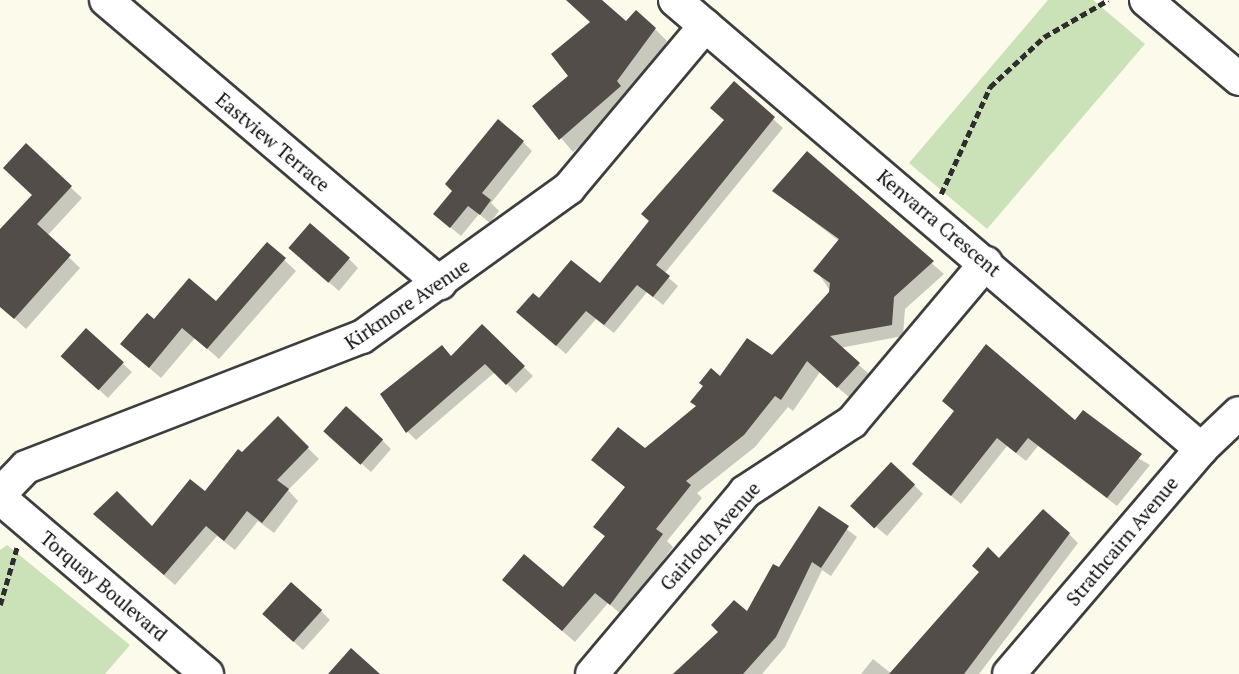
<!DOCTYPE html>
<html>
<head>
<meta charset="utf-8">
<style>
	body { margin:0 }
	#map { position:relative; width:1239px; height:674px; overflow:hidden; background:#fcfbeb; font-family:"PT Serif",serif }
	div>[style] { position:absolute }
	[style*='--x'] { left:calc(var(--x)*1px); top:calc(var(--y)*1px); width:calc(var(--w)*1px); rotate:calc(var(--a)*1deg) }
	.green>* { inset:0; background:#cbe2b9 }
	.shadow>* { inset:0; background:#0003 }
	.building>* { inset:0; background:#524d49; transform-origin:0 0 }
	.path>* { height:4.5px; margin-top:-2.25px; transform-origin:0; background:repeating-linear-gradient(90deg,#2d2d2d 0 7px,transparent 0 10.5px) }
	.roads { filter:drop-shadow(2px 0 #3e3e3e) drop-shadow(-2px 0 #3e3e3e) drop-shadow(0 2px #3e3e3e) drop-shadow(0 -2px #3e3e3e) }
	.minor>* { height:32px; margin:-16px; padding:0 16px; transform-origin:16px; border-radius:16px; background:#fff }
	span { translate:-50% -50%; white-space:nowrap; text-align:center; line-height:1.15; -webkit-text-stroke:7px #fff; paint-order:stroke }
	.street-label { font-size:19px; color:#0b0b0b }
</style>
</head>
<body>
<div id="map">
	<div class="green">
		<i style="clip-path:polygon(1048px 0,1093px 0,1145px 44px,987px 229px,909px 163px)"></i>
		<i style="clip-path:polygon(7px 545px,130px 645px,105px 674px,0 674px,0 550px)"></i>
	</div>
	<div class="shadow">
		<i style="clip-path:polygon(575px 0,600px 0,626px 23px,655px 29px,667px 41px,632px 99px,573px 152px,534px 106px,571px 76px,592px 22px)"></i>
		<i style="clip-path:polygon(734px 84px,783px 128px,664px 274px,678px 286px,663px 305px,647px 292px,614px 333px,596px 319px,566px 354px,528px 321px,539px 301px,600px 285px,725px 120px)"></i>
		<i style="clip-path:polygon(523px 142px,532px 151px,491px 203px,499px 211px,490px 223px,479px 214px,461px 236px,445px 223px)"></i>
		<i style="clip-path:polygon(26px 146px,82px 198px,47px 236px,80px 268px,26px 329px,0 305px,0 232px,34px 195px)"></i>
		<i style="clip-path:polygon(807px 154px,944px 274px,905px 309px,903px 336px,840px 348px,870px 375px,850px 398px,820px 372px,793px 411px,788px 407px,755px 447px,697px 493px,702px 498px,667px 541px,673px 547px,622px 615px,608px 603px,575px 642px,516px 591px,563px 589px,606px 538px,595px 527px,626px 488px,594px 460px,645px 450px,698px 407px,720px 379px,772px 358px,831px 292px,816px 270px,839px 241px,774px 191px)"></i>
		<i style="clip-path:polygon(267px 244px,296px 271px,219px 359px,195px 338px,161px 378px,134px 355px,154px 322px,216px 304px)"></i>
		<i style="clip-path:polygon(300px 257px,349px 259px,358px 268px,339px 291px)"></i>
		<i style="clip-path:polygon(482px 326px,533px 376px,516px 393px,495px 372px,416px 440px,407px 431px,452px 357px)"></i>
		<i style="clip-path:polygon(122px 363px,132px 372px,108px 398px,73px 366px)"></i>
		<i style="clip-path:polygon(956px 412px,1075px 422px,1150px 465px,1117px 506px,1038px 446px,1026px 461px,1007px 446px,961px 504px,914px 464px)"></i>
		<i style="clip-path:polygon(278px 419px,319px 459px,288px 490px,298px 501px,274px 533px,258px 521px,235px 550px,217px 536px,175px 585px,106px 525px,153px 528px,205px 494px)"></i>
		<i style="clip-path:polygon(335px 440px,382px 440px,391px 449px,371px 472px)"></i>
		<i style="clip-path:polygon(914px 485px,923px 494px,887px 536px,863px 516px)"></i>
		<i style="clip-path:polygon(820px 509px,857px 537px,831px 576px,822px 570px,785px 647px,762px 674px,672px 674px,747px 614px)"></i>
		<i style="clip-path:polygon(1069px 534px,1078px 543px,979px 674px,861px 674px,873px 659px,892px 674px,999px 560px)"></i>
		<i style="clip-path:polygon(321px 611px,330px 620px,303px 650px,273px 623px)"></i>
	</div>
	<div class="building">
		<i style="clip-path:polygon(566px 0,602px 0,626px 21px,636px 10px,656px 28px,617px 81px,621px 86px,559px 140px,532px 106px,568px 76px,551px 54px,590px 22px)"></i>
		<i style="clip-path:polygon(734px 81px,775px 117px,656px 265px,670px 276px,653px 297px,637px 285px,604px 325px,586px 311px,556px 346px,516px 312px,533px 293px,539px 298px,571px 260px,600px 283px,649px 221px,641px 214px,724px 120px,710px 108px)"></i>
		<i style="clip-path:polygon(498px 119px,524px 141px,482px 193px,491px 200px,480px 215px,468px 206px,450px 228px,433px 214px,452px 191px,445px 184px)"></i>
		<i style="clip-path:polygon(26px 143px,72px 186px,37px 224px,71px 255px,14px 319px,0 307px,0 229px,32px 195px,3px 168px)"></i>
		<i style="clip-path:polygon(807px 151px,934px 261px,894px 297px,892px 325px,830px 336px,860px 363px,837px 388px,807px 361px,781px 400px,775px 396px,744px 435px,686px 481px,691px 485px,656px 529px,663px 534px,610px 605px,595px 593px,562px 631px,502px 580px,524px 554px,563px 587px,605px 536px,593px 527px,625px 487px,591px 460px,618px 427px,645px 448px,696px 406px,690px 402px,703px 386px,699px 383px,711px 368px,720px 376px,747px 338px,772px 355px,829px 292px,830px 283px,813px 271px,839px 239px,772px 191px)"></i>
		<i style="left:310px;top:223px;width:53px;height:33px;rotate:41deg"></i>
		<i style="clip-path:polygon(267px 242px,286px 258px,207px 349px,182px 328px,149px 368px,120px 344px,147px 313px,154px 319px,189px 278px,216px 301px)"></i>
		<i style="clip-path:polygon(482px 324px,525px 366px,506px 385px,485px 364px,406px 433px,380px 394px,442px 345px,451px 356px)"></i>
		<i style="left:86px;top:328px;width:51px;height:38px;rotate:42deg"></i>
		<i style="clip-path:polygon(986px 344px,1075px 420px,1083px 410px,1142px 454px,1107px 498px,1028px 438px,1016px 453px,997px 438px,951px 496px,912px 464px,954px 411px,942px 401px)"></i>
		<i style="left:346px;top:406px;width:50px;height:34px;rotate:42deg"></i>
		<i style="clip-path:polygon(278px 416px,309px 447px,277px 480px,289px 489px,262px 523px,247px 511px,224px 541px,206px 526px,164px 575px,93px 514px,117px 491px,152px 526px,190px 479px,205px 491px,238px 449px,242px 452px)"></i>
		<i style="left:891px;top:462px;width:33px;height:60px;rotate:43deg"></i>
		<i style="clip-path:polygon(819px 506px,849px 526px,821px 568px,812px 562px,776px 637px,743px 674px,673px 674px,718px 632px,711px 625px,734px 600px,747px 611px,773px 564px,779px 567px)"></i>
		<i style="clip-path:polygon(1043px 509px,1070px 533px,964px 674px,889px 674px,979px 572px,972px 566px,988px 547px,999px 558px)"></i>
		<i style="left:291px;top:582px;width:42px;height:43px;rotate:42deg"></i>
		<i style="clip-path:polygon(351px 648px,380px 674px,328px 674px)"></i>
	</div>
	<div class="path">
		<i style="--x:941;--y:194;--w:118;--a:-65.4"></i>
		<i style="--x:990;--y:87;--w:74;--a:-42.8"></i>
		<i style="--x:1044;--y:37;--w:74;--a:-30"></i>
		<i style="--x:0;--y:605;--w:60;--a:-73.7"></i>
	</div>
	<div class="roads">
		<div class="minor">
			<i style="--x:106;--y:0;--w:438;--a:40.3"></i>
			<i style="--x:675;--y:0;--w:692;--a:40.48"></i>
			<i style="--x:1146;--y:0;--w:122;--a:40.3"></i>
			<i style="--x:0;--y:494;--w:37;--a:-46"></i>
			<i style="--x:26;--y:467;--w:360;--a:-21.2"></i>
			<i style="--x:362;--y:337;--w:255;--a:-35.7"></i>
			<i style="--x:569;--y:188;--w:212;--a:-50"></i>
			<i style="--x:0;--y:498;--w:272;--a:40.4"></i>
			<i style="--x:592;--y:674;--w:238;--a:-49.9"></i>
			<i style="--x:745;--y:492;--w:128;--a:-33.2"></i>
			<i style="--x:852;--y:422;--w:208;--a:-49.9"></i>
			<i style="--x:1009;--y:674;--w:296;--a:-49.5"></i>
			<i style="--x:1201;--y:449;--w:52;--a:-43.5"></i>
		</div>
	</div>
	<div class="street-label">
		<span style="left:273px;top:142px;rotate:40deg">Eastview Terrace</span>
		<span style="left:939px;top:223px;rotate:40deg">Kenvarra Crescent</span>
		<span style="left:407px;top:304px;rotate:-34deg">Kirkmore Avenue</span>
		<span style="left:710px;top:536px;rotate:-48deg">Gairloch Avenue</span>
		<span style="left:1122px;top:541px;rotate:-50deg">Strathcairn Avenue</span>
		<span style="left:104px;top:586px;rotate:40deg">Torquay Boulevard</span>
	</div>
</div>
</body>
</html>
